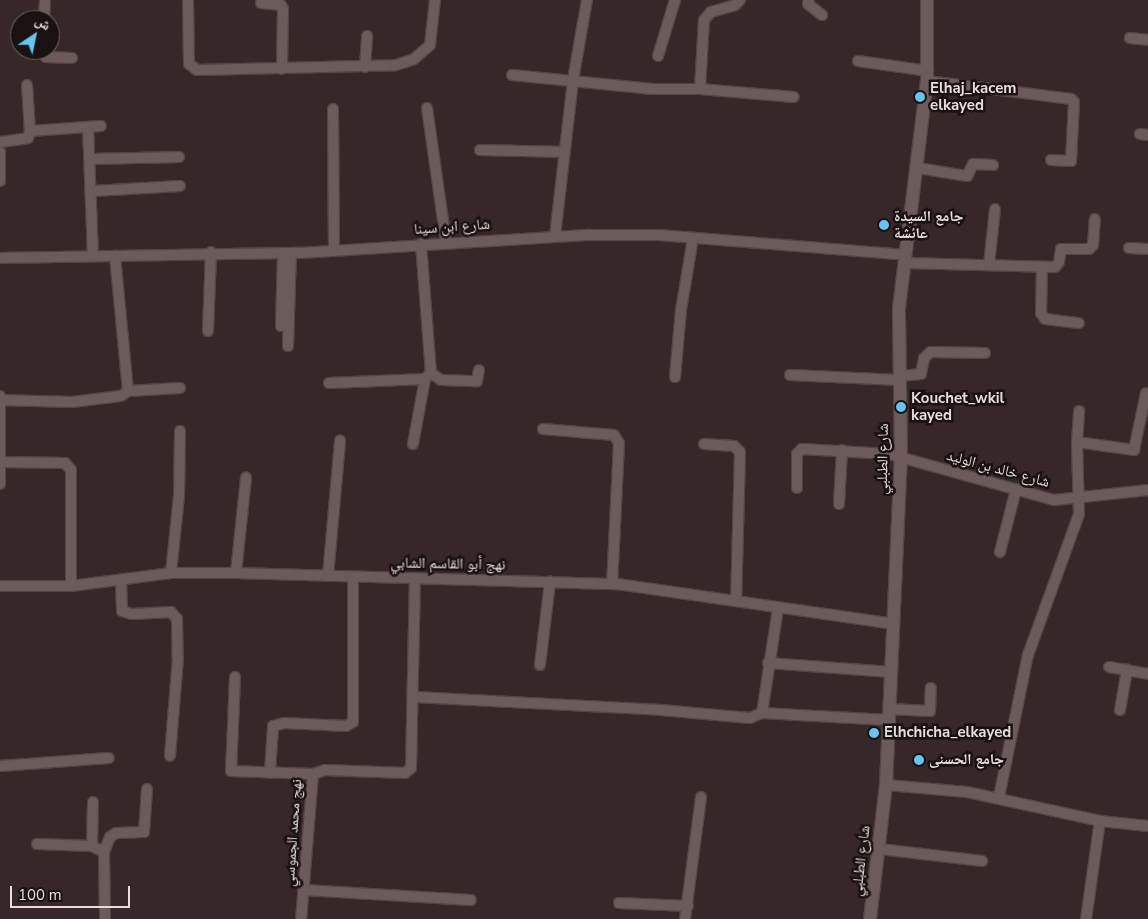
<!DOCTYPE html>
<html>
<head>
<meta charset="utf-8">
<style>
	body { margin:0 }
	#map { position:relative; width:1148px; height:919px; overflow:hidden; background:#372728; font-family:"Nunito Sans","Noto Naskh Arabic",sans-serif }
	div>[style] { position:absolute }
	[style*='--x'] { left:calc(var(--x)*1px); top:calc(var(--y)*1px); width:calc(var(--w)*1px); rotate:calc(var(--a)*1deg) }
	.roads { filter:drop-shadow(1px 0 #534545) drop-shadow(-1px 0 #534545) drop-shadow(0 1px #534545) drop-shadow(0 -1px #534545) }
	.minor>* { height:10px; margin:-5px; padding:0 5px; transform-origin:5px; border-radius:5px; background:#6d5a5b }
	.tertiary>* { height:12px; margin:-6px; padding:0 6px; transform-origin:6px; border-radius:6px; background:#6d5a5b }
	.dots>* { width:14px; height:14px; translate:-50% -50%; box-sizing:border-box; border:2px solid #1a1212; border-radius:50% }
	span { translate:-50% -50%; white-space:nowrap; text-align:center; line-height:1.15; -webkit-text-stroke:5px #1a1212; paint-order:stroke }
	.poi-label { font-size:15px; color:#e8dddd; font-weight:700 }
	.left { translate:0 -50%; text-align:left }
	.street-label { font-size:15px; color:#e8dddd }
	.north { position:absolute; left:10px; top:10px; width:50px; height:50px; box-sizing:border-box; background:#1a1212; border:1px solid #6c6363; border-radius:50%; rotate:34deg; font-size:14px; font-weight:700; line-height:20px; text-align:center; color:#e8dddd }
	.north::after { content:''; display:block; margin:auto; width:18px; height:22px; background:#67c4f0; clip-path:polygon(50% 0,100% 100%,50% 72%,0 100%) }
	.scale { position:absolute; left:10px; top:886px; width:120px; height:22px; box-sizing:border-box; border:2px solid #e8dddd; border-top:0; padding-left:6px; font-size:15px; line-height:18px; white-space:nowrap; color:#e8dddd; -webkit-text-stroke:4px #1a1212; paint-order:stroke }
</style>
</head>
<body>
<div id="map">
	<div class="roads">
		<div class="minor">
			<i style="--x:188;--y:0;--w:64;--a:89.1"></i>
			<i style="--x:189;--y:64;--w:10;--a:37"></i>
			<i style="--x:197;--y:70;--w:199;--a:-1.4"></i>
			<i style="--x:396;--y:65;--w:19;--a:-18"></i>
			<i style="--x:414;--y:59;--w:21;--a:-41"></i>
			<i style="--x:430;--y:45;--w:45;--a:-83.7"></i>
			<i style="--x:809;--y:0;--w:4;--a:104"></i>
			<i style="--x:808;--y:4;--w:18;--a:38"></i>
			<i style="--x:261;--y:3;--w:20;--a:6"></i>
			<i style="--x:281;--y:5;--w:4;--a:63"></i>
			<i style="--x:283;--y:9;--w:60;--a:91"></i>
			<i style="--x:44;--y:20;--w:20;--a:-87"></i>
			<i style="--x:1130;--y:38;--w:18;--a:6"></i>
			<i style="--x:42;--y:50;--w:8;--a:60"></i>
			<i style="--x:46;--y:57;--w:26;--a:2"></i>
			<i style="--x:658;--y:56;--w:59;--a:-73.1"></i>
			<i style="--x:858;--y:61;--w:71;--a:8.1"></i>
			<i style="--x:365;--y:67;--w:31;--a:-86"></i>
			<i style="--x:512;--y:75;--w:141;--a:5.7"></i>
			<i style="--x:652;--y:89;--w:48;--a:0"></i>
			<i style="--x:700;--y:89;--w:94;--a:4.9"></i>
			<i style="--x:927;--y:81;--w:145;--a:7.1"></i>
			<i style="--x:1071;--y:99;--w:4;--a:45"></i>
			<i style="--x:1074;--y:102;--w:59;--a:92.9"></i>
			<i style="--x:1071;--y:161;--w:20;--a:-177"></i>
			<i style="--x:27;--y:85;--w:46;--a:86.3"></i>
			<i style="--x:700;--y:89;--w:69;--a:-86.7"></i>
			<i style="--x:704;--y:20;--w:11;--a:-49"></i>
			<i style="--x:711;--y:12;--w:25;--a:-16"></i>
			<i style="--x:735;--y:5;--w:7;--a:-45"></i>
			<i style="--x:427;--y:108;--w:135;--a:81.9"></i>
			<i style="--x:333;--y:109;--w:142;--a:89.6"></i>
			<i style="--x:88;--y:127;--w:129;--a:87.8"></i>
			<i style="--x:1140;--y:134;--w:8;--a:7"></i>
			<i style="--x:1;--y:142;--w:27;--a:-8"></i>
			<i style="--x:28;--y:138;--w:7;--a:-74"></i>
			<i style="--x:30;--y:131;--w:71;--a:-4"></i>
			<i style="--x:480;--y:150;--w:85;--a:1.3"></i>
			<i style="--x:0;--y:152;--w:29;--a:90"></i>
			<i style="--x:92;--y:159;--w:87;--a:-1.3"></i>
			<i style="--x:918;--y:168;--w:50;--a:9.3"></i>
			<i style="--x:967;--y:176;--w:13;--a:-63"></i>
			<i style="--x:973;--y:164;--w:20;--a:3"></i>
			<i style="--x:93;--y:191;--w:87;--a:-3.3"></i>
			<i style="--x:555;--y:236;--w:157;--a:-83.4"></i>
			<i style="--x:573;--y:80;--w:81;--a:-80.1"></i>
			<i style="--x:421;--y:244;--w:129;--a:85.6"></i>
			<i style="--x:431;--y:373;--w:12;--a:35"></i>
			<i style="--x:441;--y:380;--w:36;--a:2"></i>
			<i style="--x:477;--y:381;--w:11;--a:-80"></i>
			<i style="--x:1129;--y:248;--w:19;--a:3"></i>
			<i style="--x:0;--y:258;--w:300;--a:-1"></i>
			<i style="--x:300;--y:253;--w:290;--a:-3.6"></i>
			<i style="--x:589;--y:235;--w:70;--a:0"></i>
			<i style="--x:659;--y:235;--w:248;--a:4.6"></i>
			<i style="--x:905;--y:263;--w:150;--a:1.5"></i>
			<i style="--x:1055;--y:267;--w:6;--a:-51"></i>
			<i style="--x:1059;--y:262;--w:13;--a:-81"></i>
			<i style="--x:1061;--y:249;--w:28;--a:0"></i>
			<i style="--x:1089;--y:249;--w:6;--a:-45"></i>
			<i style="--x:1093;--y:245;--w:26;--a:-86"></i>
			<i style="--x:989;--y:265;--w:56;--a:-83.9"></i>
			<i style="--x:1042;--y:267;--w:46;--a:91.2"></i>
			<i style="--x:1041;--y:313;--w:7;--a:56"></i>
			<i style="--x:1045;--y:319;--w:34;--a:7"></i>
			<i style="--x:281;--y:326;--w:73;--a:-88.4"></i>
			<i style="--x:208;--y:331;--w:79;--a:-87.8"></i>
			<i style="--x:288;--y:346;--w:93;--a:-88.2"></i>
			<i style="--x:790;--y:375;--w:109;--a:2.6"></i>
			<i style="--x:899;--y:376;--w:22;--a:-5"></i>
			<i style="--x:921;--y:374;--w:16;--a:-79"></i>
			<i style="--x:924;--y:358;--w:9;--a:-41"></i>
			<i style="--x:931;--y:352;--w:54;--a:1.1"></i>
			<i style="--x:675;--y:377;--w:67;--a:-84.9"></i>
			<i style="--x:681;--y:310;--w:73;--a:-80.5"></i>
			<i style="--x:329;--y:383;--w:96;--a:-2.4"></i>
			<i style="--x:425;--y:379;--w:8;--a:-45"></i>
			<i style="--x:128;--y:391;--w:52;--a:-3.3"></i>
			<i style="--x:0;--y:396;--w:4;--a:90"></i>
			<i style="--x:0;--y:400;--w:72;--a:1.6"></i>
			<i style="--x:72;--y:402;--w:49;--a:-7"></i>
			<i style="--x:121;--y:396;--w:9;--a:-36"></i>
			<i style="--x:128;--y:391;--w:136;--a:-95.5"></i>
			<i style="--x:0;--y:400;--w:84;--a:90"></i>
			<i style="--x:543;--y:429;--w:71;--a:4.8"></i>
			<i style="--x:614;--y:435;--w:9;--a:58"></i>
			<i style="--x:619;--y:443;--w:141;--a:92.8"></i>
			<i style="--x:1077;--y:442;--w:31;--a:-86"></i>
			<i style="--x:413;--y:444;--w:66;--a:-79.5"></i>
			<i style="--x:704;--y:444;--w:30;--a:4"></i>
			<i style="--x:734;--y:446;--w:8;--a:45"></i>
			<i style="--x:740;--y:452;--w:148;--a:91.5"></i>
			<i style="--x:1;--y:462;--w:64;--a:0.9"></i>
			<i style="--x:65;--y:463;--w:9;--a:49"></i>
			<i style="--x:71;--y:470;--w:116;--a:90"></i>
			<i style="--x:797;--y:488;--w:34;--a:-90"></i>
			<i style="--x:797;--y:454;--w:7;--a:-45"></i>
			<i style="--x:802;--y:449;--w:87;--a:3.3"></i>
			<i style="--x:889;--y:454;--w:171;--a:15.6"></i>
			<i style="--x:1054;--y:500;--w:95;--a:-6.1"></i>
			<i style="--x:839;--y:504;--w:54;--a:-86.8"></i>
			<i style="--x:1000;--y:552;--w:65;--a:-75.7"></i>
			<i style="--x:171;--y:573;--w:77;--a:-84.1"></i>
			<i style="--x:179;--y:496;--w:65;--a:-89.1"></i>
			<i style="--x:236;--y:573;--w:96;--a:-84"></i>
			<i style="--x:328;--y:576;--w:136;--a:-84.9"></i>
			<i style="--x:121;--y:580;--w:31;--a:88"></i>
			<i style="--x:122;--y:611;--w:10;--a:17"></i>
			<i style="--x:132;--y:614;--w:39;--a:-3"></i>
			<i style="--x:171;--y:612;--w:9;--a:49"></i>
			<i style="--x:177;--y:619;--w:39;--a:89"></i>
			<i style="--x:178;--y:658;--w:98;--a:94.7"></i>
			<i style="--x:0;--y:586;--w:71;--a:0"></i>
			<i style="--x:71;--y:586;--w:101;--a:-7.4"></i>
			<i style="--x:171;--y:573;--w:65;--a:0"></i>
			<i style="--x:236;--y:573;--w:381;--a:1.7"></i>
			<i style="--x:617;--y:584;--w:279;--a:8.2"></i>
			<i style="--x:768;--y:663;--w:123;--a:4.2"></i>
			<i style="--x:540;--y:665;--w:84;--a:-83.1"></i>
			<i style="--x:1109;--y:667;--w:40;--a:10"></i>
			<i style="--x:235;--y:677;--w:94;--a:92.4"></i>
			<i style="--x:231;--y:771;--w:82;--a:2.1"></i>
			<i style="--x:313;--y:774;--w:145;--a:94.7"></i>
			<i style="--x:415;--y:697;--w:246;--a:3"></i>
			<i style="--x:661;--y:710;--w:89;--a:5.1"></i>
			<i style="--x:750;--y:718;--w:13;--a:-23"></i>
			<i style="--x:762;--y:713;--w:127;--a:3.2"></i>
			<i style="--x:889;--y:709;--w:41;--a:2.8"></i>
			<i style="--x:930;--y:711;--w:23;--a:-88"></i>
			<i style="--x:1120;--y:710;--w:41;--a:-80.1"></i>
			<i style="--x:762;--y:713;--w:106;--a:-81.3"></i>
			<i style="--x:0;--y:766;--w:109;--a:-4.2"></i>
			<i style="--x:270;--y:773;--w:47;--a:-86.3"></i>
			<i style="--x:273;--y:726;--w:11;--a:-15"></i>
			<i style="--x:284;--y:723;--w:62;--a:2.8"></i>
			<i style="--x:346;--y:726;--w:8;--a:-30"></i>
			<i style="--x:353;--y:722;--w:145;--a:-90"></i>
			<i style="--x:313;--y:774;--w:13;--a:-18"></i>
			<i style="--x:325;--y:770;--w:80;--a:2.1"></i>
			<i style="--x:405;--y:773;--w:8;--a:-40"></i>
			<i style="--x:411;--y:768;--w:190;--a:-88.8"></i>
			<i style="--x:886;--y:785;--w:81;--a:4.9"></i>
			<i style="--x:967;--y:792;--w:136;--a:12.3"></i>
			<i style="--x:1100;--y:821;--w:48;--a:5.9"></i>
			<i style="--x:999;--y:797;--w:145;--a:-78.5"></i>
			<i style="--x:1028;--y:655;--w:150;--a:-70.1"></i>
			<i style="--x:1079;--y:514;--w:72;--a:-91.6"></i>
			<i style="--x:1077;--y:442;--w:58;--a:8"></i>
			<i style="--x:1134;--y:450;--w:58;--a:-78.1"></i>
			<i style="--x:37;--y:844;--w:55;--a:2.1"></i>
			<i style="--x:92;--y:846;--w:13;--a:27"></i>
			<i style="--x:104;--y:852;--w:67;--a:89.1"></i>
			<i style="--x:92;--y:846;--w:44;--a:-88.7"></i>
			<i style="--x:880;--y:849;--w:103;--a:6.7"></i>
			<i style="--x:104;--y:852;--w:16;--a:-68"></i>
			<i style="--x:110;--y:837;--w:7;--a:-34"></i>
			<i style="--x:116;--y:833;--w:28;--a:-2"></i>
			<i style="--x:144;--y:832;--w:43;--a:-86"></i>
			<i style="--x:304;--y:890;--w:167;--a:3.4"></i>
			<i style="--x:619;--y:903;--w:69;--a:2.5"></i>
			<i style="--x:685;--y:919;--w:123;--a:-82.5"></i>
			<i style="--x:1086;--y:919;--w:99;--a:-81.9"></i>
		</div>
		<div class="tertiary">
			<i style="--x:870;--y:919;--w:135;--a:-83.2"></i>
			<i style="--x:886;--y:785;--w:328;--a:-87.4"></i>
			<i style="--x:901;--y:457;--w:149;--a:-90.8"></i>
			<i style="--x:899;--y:308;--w:229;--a:-83"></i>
			<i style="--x:927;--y:81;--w:81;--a:-90"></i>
		</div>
	</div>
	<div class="dots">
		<i style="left:920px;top:97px;background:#67c4f0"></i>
		<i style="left:884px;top:225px;background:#67c4f0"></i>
		<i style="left:901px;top:407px;background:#67c4f0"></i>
		<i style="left:874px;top:733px;background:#67c4f0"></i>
		<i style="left:919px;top:760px;background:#67c4f0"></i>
	</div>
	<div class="poi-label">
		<span class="left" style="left:930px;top:97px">Elhaj_kacem<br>elkayed</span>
		<span class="left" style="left:894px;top:225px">جامع السيدة<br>عائشة</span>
		<span class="left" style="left:911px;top:407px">Kouchet_wkil<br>kayed</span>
		<span class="left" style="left:884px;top:733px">Elhchicha_elkayed</span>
		<span class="left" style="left:929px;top:760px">جامع الحسنى</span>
	</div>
	<div class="street-label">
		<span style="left:452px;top:227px;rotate:-4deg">شارع ابن سينا</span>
		<span style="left:883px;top:459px;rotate:-89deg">شارع الطبلبي</span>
		<span style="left:998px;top:469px;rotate:15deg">شارع خالد بن الوليد</span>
		<span style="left:448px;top:564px;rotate:1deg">نهج أبو القاسم الشابي</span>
		<span style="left:293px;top:833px;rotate:-86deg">نهج محمد الجموسي</span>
		<span style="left:861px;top:861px;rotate:-83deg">شارع الطبلبي</span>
	</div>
	<div class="north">ش</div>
	<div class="scale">100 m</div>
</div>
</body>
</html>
